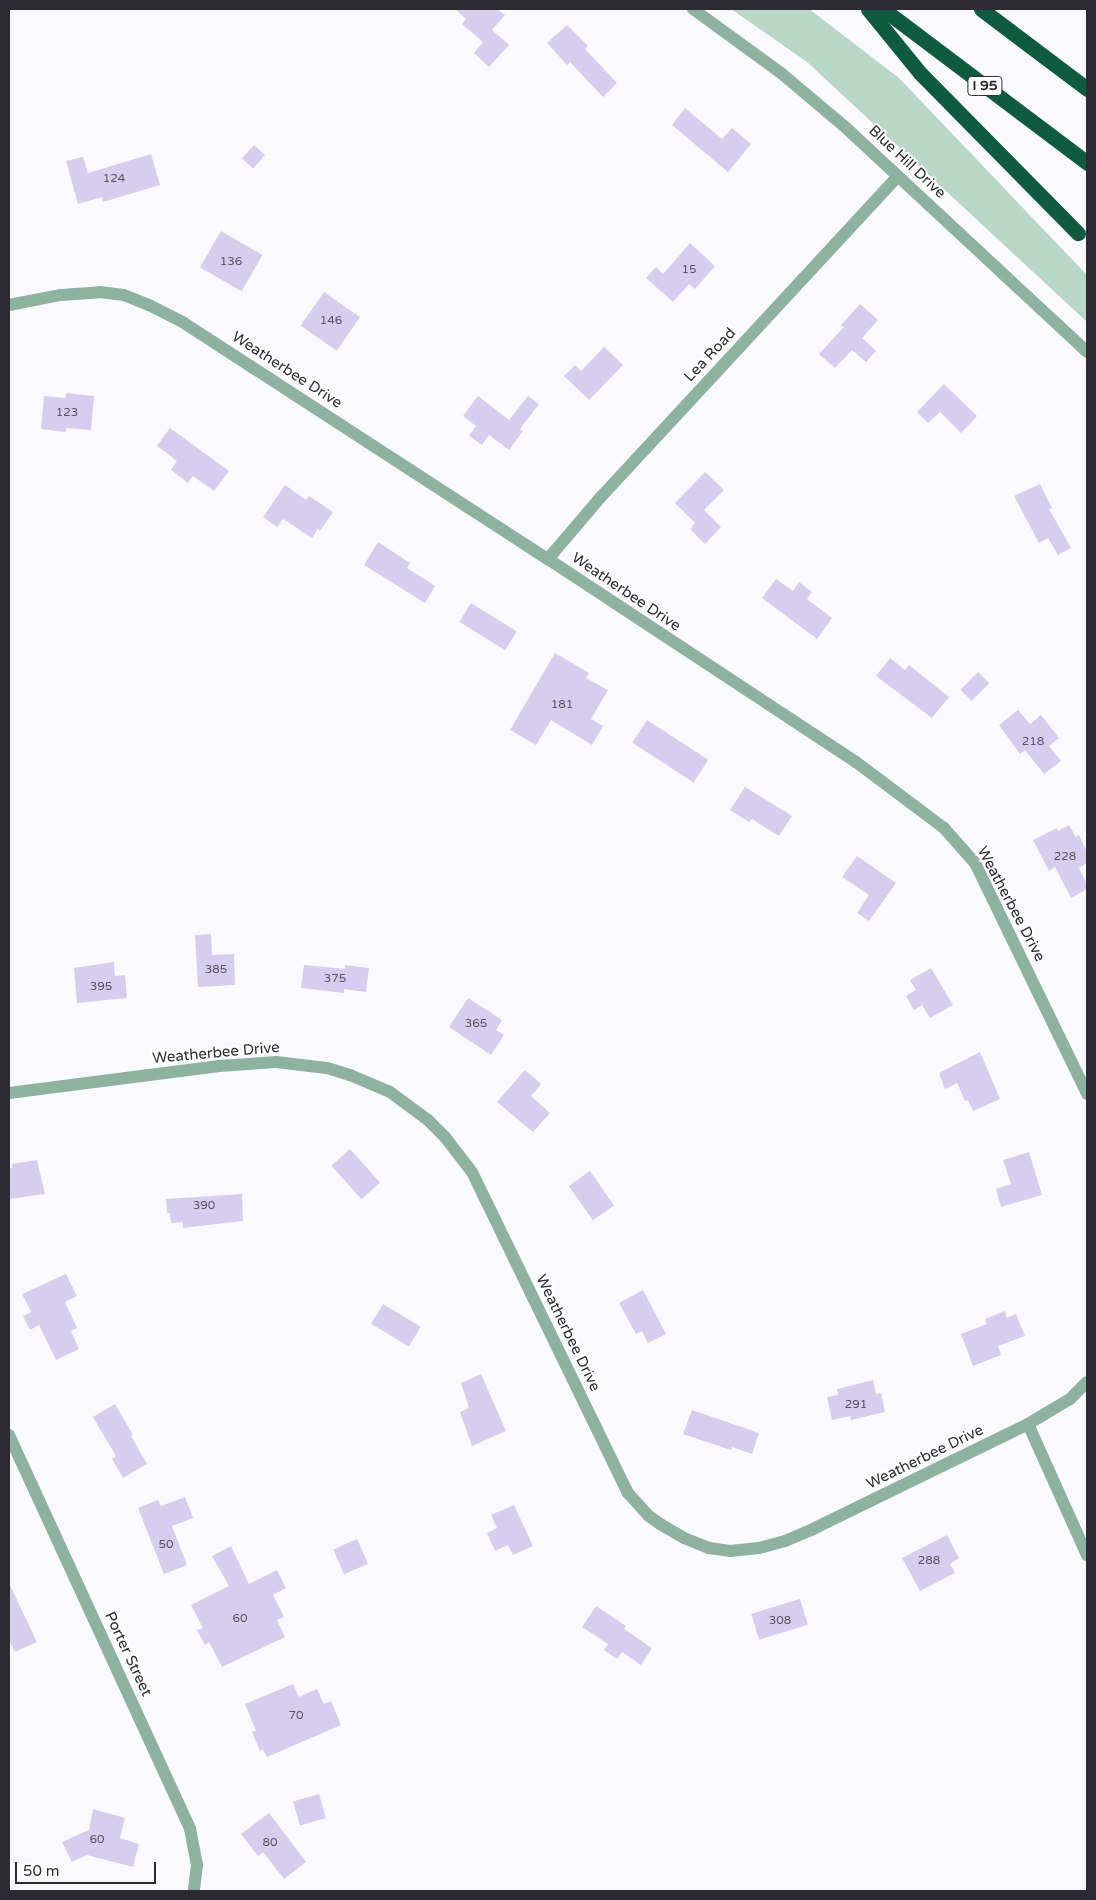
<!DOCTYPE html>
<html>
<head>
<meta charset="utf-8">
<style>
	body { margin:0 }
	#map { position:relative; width:1096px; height:1900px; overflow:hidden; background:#faf9fd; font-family:"Varela Round",sans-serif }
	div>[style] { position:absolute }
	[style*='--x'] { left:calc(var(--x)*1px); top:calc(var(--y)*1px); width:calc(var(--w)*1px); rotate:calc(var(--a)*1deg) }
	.green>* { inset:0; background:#b9d7c7 }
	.building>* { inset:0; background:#d6ceee; transform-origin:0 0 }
	.street>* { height:12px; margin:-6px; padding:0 6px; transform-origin:6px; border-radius:6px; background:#8db2a0 }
	.highway>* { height:15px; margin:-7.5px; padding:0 7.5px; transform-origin:7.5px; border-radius:7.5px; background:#0e5b40 }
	span { translate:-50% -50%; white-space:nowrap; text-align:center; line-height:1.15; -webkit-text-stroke:4px #fff; paint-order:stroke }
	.number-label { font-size:12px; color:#575461 }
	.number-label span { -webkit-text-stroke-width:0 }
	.shield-label span { padding:1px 4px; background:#fff; border:1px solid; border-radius:4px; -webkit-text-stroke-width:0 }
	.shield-label { font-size:14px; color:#2d2b32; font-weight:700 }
	.street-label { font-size:15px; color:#2d2b32 }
	.frame { position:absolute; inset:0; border:10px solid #2d2b32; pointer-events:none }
	.scale { position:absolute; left:15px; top:1862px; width:141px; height:22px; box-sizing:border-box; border:2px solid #2d2b32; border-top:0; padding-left:6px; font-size:15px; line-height:18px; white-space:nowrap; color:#2d2b32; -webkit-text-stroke:4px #fff; paint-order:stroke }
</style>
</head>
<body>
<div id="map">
	<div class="green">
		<i style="clip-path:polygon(731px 9px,809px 9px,899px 78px,1086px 274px,1087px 322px,807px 62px)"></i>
	</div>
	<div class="building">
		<i style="clip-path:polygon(455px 9px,497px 9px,505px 15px,492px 30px,509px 45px,489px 67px,474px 53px,483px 42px,462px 24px,466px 19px)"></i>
		<i style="clip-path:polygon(567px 25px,588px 46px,585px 49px,617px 83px,603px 97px,570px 62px,567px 65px,547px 43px)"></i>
		<i style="clip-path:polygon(685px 108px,722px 139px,732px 128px,751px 144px,728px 172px,672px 125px)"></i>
		<i style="left:254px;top:145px;width:15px;height:18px;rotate:42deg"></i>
		<i style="clip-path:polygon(151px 154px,160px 185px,103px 202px,102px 197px,78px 204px,66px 161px,83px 157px,88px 173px)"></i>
		<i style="left:221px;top:231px;width:48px;height:42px;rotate:30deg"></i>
		<i style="clip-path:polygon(690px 243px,715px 266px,695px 289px,689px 284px,673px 302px,646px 278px,656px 267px,663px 274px)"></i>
		<i style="left:324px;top:292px;width:44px;height:41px;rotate:35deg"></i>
		<i style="clip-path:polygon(860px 304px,878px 320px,862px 338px,876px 351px,866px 362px,852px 350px,835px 368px,819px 354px,844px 327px,841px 325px)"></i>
		<i style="clip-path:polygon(604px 347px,623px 365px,589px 400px,564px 376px,575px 365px,581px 371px)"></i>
		<i style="clip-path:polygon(944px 384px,977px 416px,961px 433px,940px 412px,928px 423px,917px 412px)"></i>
		<i style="clip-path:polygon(66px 393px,94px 396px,91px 430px,66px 428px,66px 432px,41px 429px,44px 396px,66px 398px)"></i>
		<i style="clip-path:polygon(478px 396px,509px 420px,528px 396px,539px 404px,520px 429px,523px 431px,509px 450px,489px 435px,482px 445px,469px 436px,476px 426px,463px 416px)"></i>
		<i style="clip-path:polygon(170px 428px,229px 471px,214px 491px,193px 476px,188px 483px,171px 470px,177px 461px,157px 446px)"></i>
		<i style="clip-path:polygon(705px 472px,724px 490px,704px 510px,721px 527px,705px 544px,690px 529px,695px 523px,675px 503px)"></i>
		<i style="clip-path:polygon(1040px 484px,1052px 508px,1049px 509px,1071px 548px,1058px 555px,1048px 538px,1039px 543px,1014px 496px)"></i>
		<i style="clip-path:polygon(285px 485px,306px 500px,309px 496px,333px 512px,320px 531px,318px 529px,312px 538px,283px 519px,277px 527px,263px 517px)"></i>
		<i style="clip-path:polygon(378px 542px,410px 563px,407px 568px,435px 586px,425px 603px,364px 565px)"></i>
		<i style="clip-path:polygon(776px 579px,793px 591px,799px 582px,812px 592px,807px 599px,832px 618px,817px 639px,762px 598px)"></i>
		<i style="left:471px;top:603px;width:54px;height:22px;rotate:32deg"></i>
		<i style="clip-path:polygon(555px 653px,589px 673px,586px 678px,608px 690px,591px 719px,603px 726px,592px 745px,551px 720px,536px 745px,510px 730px)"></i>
		<i style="clip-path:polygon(890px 658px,905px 670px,909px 665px,949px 697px,932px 718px,876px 676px)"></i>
		<i style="left:978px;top:672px;width:16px;height:25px;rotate:45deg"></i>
		<i style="clip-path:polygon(1018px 710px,1030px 724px,1041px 715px,1059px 738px,1049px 746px,1061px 761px,1044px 774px,1025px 750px,1020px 754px,999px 725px)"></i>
		<i style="left:647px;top:720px;width:73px;height:27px;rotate:33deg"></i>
		<i style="clip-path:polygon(745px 787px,792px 816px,779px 836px,752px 819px,749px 822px,730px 810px)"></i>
		<i style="clip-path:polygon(1069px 825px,1076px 837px,1079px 835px,1087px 852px,1087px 863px,1079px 868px,1087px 884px,1087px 889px,1071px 898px,1055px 867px,1049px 871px,1033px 840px,1057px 828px,1058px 831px)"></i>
		<i style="clip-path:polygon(857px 856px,896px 883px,869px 921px,857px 913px,869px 895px,842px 877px)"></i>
		<i style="clip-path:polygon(211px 934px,212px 955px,234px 954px,235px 985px,198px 987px,195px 935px)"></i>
		<i style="clip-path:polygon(114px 962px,115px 976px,125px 975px,127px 998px,77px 1003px,74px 968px)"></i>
		<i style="clip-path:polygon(304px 965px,345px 969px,345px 965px,369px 968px,366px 992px,344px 989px,344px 993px,301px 988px)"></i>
		<i style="clip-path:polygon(931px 968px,953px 1005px,930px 1018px,922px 1005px,914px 1010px,906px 996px,916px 990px,910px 980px)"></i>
		<i style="clip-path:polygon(468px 998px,502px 1020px,496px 1030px,504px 1035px,491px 1055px,449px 1027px)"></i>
		<i style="clip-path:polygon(980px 1052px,1000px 1099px,973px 1111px,968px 1100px,965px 1101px,957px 1083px,945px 1089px,939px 1073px)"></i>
		<i style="clip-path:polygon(525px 1070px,541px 1084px,531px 1096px,550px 1113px,533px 1132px,497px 1102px)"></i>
		<i style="left:350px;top:1149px;width:45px;height:25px;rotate:48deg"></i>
		<i style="clip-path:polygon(1029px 1152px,1042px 1195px,1001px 1207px,996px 1189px,1011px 1184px,1003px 1160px)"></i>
		<i style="clip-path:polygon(37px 1160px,45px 1194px,9px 1199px,9px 1168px,12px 1168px,12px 1164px)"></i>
		<i style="left:590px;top:1171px;width:42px;height:26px;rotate:55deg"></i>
		<i style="clip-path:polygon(242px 1194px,243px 1221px,183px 1228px,183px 1222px,171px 1223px,170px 1213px,167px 1213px,166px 1199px)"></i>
		<i style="clip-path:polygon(66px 1274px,77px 1296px,65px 1302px,77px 1328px,71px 1331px,79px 1349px,56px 1360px,39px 1325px,30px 1330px,23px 1316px,31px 1312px,22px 1294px)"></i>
		<i style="clip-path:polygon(643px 1290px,666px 1334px,648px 1343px,642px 1331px,636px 1334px,619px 1303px)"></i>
		<i style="left:383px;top:1304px;width:44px;height:23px;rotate:31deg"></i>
		<i style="clip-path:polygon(1005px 1311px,1007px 1318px,1016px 1314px,1025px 1336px,998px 1346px,1001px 1355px,973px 1366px,961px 1334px,987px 1324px,985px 1319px)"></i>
		<i style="clip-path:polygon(481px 1374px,506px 1431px,472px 1446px,460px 1412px,469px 1408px,461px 1383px)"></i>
		<i style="clip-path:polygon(873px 1380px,876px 1394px,881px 1393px,885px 1412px,851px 1420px,850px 1416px,832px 1420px,827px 1397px,838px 1395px,837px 1389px)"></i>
		<i style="clip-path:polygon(115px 1404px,133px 1435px,131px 1436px,147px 1464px,123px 1478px,112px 1459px,116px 1456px,93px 1417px)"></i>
		<i style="clip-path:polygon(692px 1410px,759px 1433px,752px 1454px,732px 1447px,731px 1450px,683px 1434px)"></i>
		<i style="clip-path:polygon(185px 1497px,193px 1518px,172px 1526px,187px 1565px,164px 1574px,138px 1508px,158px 1500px,161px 1506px)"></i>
		<i style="clip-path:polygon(514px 1505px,533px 1546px,513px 1555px,508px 1545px,495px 1551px,487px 1533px,497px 1528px,491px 1515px)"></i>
		<i style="clip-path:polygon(947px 1535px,959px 1558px,950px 1564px,955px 1573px,920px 1591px,902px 1558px)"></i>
		<i style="left:357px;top:1539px;width:27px;height:26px;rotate:66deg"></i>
		<i style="clip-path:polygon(231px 1546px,249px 1584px,277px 1570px,286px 1588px,273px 1595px,284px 1617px,277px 1620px,285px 1637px,222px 1667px,209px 1642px,205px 1645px,197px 1630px,203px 1628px,191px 1605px,229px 1586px,212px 1556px)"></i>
		<i style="clip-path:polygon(9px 1583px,37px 1642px,15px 1652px,9px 1640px)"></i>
		<i style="left:800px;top:1599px;width:27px;height:51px;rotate:73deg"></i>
		<i style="clip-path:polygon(596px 1606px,626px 1626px,624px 1629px,652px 1648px,641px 1665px,622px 1652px,617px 1659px,604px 1650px,608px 1644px,582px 1627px)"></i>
		<i style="clip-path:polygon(293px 1684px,299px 1697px,317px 1689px,324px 1704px,331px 1701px,341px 1725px,267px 1757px,263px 1749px,260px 1751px,252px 1732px,256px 1731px,245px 1704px)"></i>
		<i style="left:319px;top:1794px;width:25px;height:27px;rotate:74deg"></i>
		<i style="clip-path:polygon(93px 1809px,125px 1818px,120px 1838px,139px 1844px,133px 1867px,87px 1855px,72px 1862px,62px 1842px,89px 1830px)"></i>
		<i style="clip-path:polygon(269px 1813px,306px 1862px,284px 1879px,263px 1852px,258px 1856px,241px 1834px)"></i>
	</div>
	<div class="street">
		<i style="--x:693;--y:9;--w:109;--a:36"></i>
		<i style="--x:781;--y:73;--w:82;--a:40.1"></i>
		<i style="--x:844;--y:126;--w:332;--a:42.9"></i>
		<i style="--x:9;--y:305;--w:53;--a:-10.9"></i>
		<i style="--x:61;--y:295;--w:39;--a:-4"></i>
		<i style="--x:100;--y:292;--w:24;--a:7"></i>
		<i style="--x:124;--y:295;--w:27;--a:22"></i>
		<i style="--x:149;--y:305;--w:39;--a:27"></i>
		<i style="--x:184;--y:323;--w:434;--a:33"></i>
		<i style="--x:548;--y:559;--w:369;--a:33.4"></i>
		<i style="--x:856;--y:762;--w:110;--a:36.9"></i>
		<i style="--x:944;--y:828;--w:47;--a:48.5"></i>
		<i style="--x:975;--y:863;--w:257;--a:64.1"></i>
		<i style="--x:548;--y:559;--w:79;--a:-49.6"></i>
		<i style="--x:599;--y:499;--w:440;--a:-47.2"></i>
		<i style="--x:9;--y:1093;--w:212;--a:-7.3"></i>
		<i style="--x:219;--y:1066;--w:57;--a:-4"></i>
		<i style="--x:276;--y:1062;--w:51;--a:6.7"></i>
		<i style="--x:327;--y:1068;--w:24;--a:17"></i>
		<i style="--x:350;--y:1075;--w:43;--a:23"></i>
		<i style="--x:390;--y:1092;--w:47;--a:36.4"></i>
		<i style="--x:428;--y:1120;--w:24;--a:45"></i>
		<i style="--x:445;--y:1137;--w:44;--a:52.4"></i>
		<i style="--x:472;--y:1172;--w:357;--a:64.1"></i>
		<i style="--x:628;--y:1493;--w:31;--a:48"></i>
		<i style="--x:649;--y:1516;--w:14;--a:36"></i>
		<i style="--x:660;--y:1524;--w:28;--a:30"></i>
		<i style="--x:684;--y:1538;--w:27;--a:22"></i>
		<i style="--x:709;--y:1548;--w:21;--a:8"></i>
		<i style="--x:730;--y:1551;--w:29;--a:-6"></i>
		<i style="--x:759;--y:1548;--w:27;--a:-15"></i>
		<i style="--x:785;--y:1541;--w:33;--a:-23"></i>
		<i style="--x:815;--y:1528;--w:237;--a:-26"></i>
		<i style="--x:1028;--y:1424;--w:49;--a:-30.8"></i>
		<i style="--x:1070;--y:1399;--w:24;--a:-45"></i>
		<i style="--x:1028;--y:1424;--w:144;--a:65.8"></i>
		<i style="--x:9;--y:1435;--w:434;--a:65.3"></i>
		<i style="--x:190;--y:1829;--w:37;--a:79"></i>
		<i style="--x:197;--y:1865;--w:26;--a:97"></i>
	</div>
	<div class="highway">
		<i style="--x:868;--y:9;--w:82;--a:50.9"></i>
		<i style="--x:920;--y:73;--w:225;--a:45.4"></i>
		<i style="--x:883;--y:9;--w:256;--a:37"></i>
		<i style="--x:981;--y:9;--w:133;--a:37"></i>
	</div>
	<div class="number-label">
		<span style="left:114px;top:179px">124</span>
		<span style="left:231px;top:262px">136</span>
		<span style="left:689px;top:270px">15</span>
		<span style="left:331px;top:321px">146</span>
		<span style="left:67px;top:413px">123</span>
		<span style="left:562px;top:705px">181</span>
		<span style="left:1033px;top:742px">218</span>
		<span style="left:1065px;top:857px">228</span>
		<span style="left:216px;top:970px">385</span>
		<span style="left:335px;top:979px">375</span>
		<span style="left:101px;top:987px">395</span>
		<span style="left:476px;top:1024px">365</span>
		<span style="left:204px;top:1206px">390</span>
		<span style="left:856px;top:1405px">291</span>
		<span style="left:166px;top:1545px">50</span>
		<span style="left:929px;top:1561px">288</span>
		<span style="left:240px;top:1619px">60</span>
		<span style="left:780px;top:1621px">308</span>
		<span style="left:296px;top:1716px">70</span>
		<span style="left:97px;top:1840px">60</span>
		<span style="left:270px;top:1843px">80</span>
	</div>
	<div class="shield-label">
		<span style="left:985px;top:86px">I 95</span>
	</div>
	<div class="street-label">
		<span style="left:907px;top:162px;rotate:43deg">Blue Hill Drive</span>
		<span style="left:710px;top:355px;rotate:-47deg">Lea Road</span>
		<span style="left:287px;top:370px;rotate:33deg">Weatherbee Drive</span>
		<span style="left:626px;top:592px;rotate:34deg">Weatherbee Drive</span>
		<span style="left:1011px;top:904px;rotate:62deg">Weatherbee Drive</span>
		<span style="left:216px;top:1053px;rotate:-5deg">Weatherbee Drive</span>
		<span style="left:568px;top:1333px;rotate:64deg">Weatherbee Drive</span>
		<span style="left:925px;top:1457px;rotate:-26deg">Weatherbee Drive</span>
		<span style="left:128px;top:1654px;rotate:65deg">Porter Street</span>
	</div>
	<div class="frame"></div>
	<div class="scale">50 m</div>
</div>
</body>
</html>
